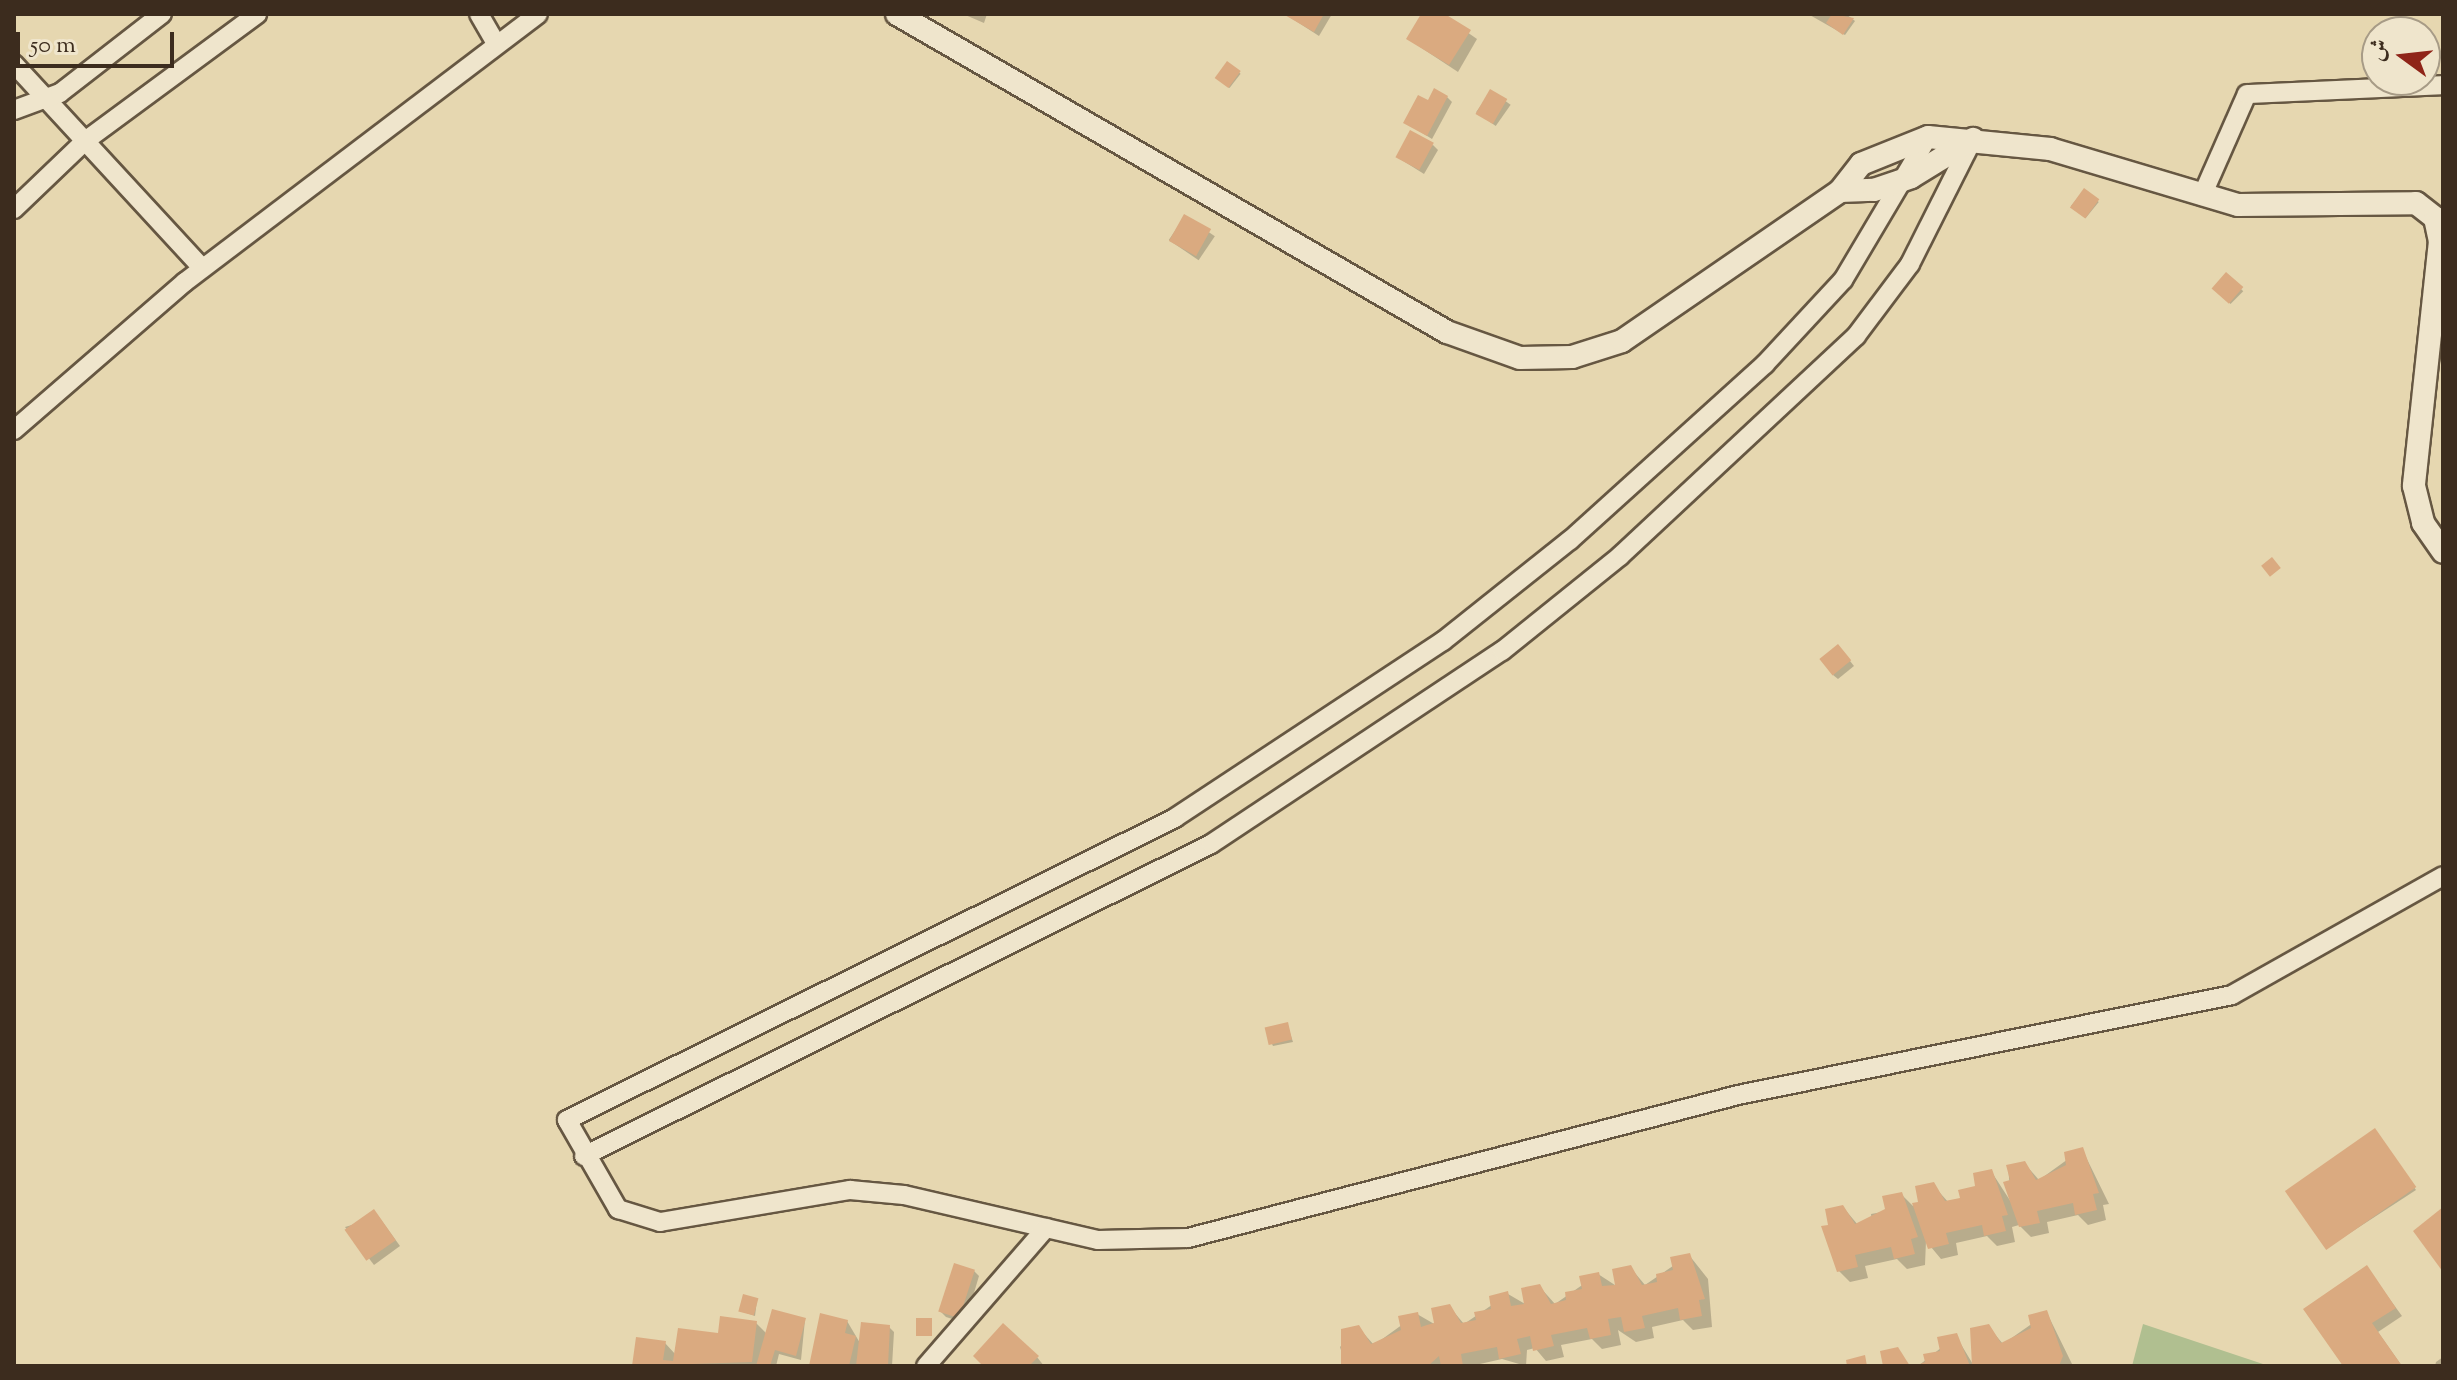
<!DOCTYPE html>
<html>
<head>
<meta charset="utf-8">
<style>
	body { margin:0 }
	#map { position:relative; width:2457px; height:1380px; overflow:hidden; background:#e6d7b0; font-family:"Sorts Mill Goudy",Amiri,serif }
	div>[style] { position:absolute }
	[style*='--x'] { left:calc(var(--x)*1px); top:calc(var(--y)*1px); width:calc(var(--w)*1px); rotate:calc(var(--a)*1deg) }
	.green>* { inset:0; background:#b0bf90 }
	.shadow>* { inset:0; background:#0003; transform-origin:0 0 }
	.building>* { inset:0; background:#daaa80; transform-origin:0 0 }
	.roads { filter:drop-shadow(2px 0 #665742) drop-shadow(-2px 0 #665742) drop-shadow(0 2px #665742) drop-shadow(0 -2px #665742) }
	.minor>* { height:18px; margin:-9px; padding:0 9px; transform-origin:9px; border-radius:9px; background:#efe5cc }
	.tertiary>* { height:22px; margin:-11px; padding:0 11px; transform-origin:11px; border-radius:11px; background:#efe5cc }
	span { translate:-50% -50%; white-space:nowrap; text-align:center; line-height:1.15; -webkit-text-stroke:8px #efe5cc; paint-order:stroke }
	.frame { position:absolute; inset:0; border:16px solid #3c2c1e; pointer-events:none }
	.north { position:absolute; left:2361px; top:16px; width:80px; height:80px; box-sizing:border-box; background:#efe5cc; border:2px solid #a79b86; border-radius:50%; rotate:285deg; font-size:22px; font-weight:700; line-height:32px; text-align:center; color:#3c2c1e }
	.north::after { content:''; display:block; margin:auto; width:28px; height:36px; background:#8f2418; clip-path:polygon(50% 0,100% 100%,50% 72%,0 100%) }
	.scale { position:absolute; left:16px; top:32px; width:158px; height:36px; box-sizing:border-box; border:4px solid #3c2c1e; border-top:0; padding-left:10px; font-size:24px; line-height:28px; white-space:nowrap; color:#3c2c1e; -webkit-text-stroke:6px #efe5cc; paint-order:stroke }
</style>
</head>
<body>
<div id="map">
	<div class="green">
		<i style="clip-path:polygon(2143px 1324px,2263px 1364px,2262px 1366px,2132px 1366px)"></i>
	</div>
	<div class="shadow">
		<i style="clip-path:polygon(963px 14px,987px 14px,984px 23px)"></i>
		<i style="clip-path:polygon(1285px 14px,1332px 14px,1319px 36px)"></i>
		<i style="clip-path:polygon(1423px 14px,1441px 14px,1477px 39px,1458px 72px,1408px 39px)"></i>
		<i style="clip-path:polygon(1808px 14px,1846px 14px,1855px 21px,1845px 35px)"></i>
		<i style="left:1228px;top:64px;width:16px;height:18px;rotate:38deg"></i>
		<i style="left:1491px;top:91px;width:24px;height:26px;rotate:35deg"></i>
		<i style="clip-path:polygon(1447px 97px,1452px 102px,1432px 139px,1406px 123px)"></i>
		<i style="clip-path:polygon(1433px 145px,1438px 150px,1424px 174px,1397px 157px)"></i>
		<i style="left:2084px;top:190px;width:19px;height:21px;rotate:39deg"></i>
		<i style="left:1185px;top:216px;width:36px;height:29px;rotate:34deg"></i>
		<i style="left:2227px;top:275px;width:23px;height:18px;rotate:45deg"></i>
		<i style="clip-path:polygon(1842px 651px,1854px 666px,1838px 679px,1833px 675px)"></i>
		<i style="clip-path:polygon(1287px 1024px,1293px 1042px,1273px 1046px,1272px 1044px)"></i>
		<i style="clip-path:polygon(2377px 1132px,2416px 1190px,2327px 1248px,2325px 1246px)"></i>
		<i style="clip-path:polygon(2082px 1149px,2109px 1204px,2103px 1205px,2106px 1220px,2088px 1225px,2078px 1215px,2047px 1222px,2049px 1233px,2031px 1237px,2019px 1225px,2012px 1227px,2015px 1242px,1997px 1246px,1987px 1236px,1956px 1243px,1958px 1255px,1941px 1259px,1926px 1241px,1925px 1265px,1907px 1269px,1897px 1259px,1865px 1266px,1868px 1278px,1850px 1282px,1839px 1271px,1830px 1226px,1843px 1207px,1858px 1225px,1872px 1222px,1871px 1214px,1888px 1211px,1901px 1194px,1913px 1206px,1921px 1203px,1933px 1185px,1949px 1203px,1963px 1200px,1991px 1171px,2011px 1202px,2008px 1166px,2024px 1163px,2039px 1180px)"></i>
		<i style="clip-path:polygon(379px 1217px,400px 1246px,374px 1265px,345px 1227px)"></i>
		<i style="clip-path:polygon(1689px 1255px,1708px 1279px,1712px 1327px,1693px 1330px,1683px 1320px,1652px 1327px,1654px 1338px,1636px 1342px,1618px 1330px,1621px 1345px,1602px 1349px,1592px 1339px,1561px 1345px,1564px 1357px,1546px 1361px,1535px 1348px,1527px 1350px,1526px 1366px,1502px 1359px,1471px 1366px,1346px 1366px,1340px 1347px,1358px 1327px,1374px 1345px,1417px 1314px,1436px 1325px,1449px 1306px,1464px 1324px,1508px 1294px,1527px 1305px,1539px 1286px,1555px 1304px,1598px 1274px,1618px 1287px,1630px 1267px,1645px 1285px)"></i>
		<i style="clip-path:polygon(2367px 1268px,2402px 1316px,2378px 1332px,2402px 1366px,2345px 1366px)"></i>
		<i style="clip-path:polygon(974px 1271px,979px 1276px,965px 1323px,946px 1317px,941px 1312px)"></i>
		<i style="clip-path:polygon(757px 1300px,755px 1316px,741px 1311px)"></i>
		<i style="clip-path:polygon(2047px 1313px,2073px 1366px,1918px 1366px,1956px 1336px,1974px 1366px,1988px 1326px,2003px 1344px)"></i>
		<i style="clip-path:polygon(805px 1320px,801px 1360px,779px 1354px,776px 1366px,634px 1366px,638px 1340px,665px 1343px,676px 1355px,756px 1323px,767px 1334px)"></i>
		<i style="clip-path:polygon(847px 1321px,860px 1343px,889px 1327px,894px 1332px,892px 1366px,812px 1366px)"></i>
		<i style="clip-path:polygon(1037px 1357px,1044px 1366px,985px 1366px)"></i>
		<i style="clip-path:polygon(2443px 1357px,2443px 1366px,2435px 1366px,2436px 1362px)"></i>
	</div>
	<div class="building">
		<i style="clip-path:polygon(1283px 14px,1324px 14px,1314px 32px)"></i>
		<i style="clip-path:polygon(1421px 14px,1445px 14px,1471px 30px,1449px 65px,1406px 39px)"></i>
		<i style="clip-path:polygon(1832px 14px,1854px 18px,1843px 35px,1826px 23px)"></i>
		<i style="left:1227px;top:61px;width:17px;height:21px;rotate:36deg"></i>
		<i style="clip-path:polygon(1434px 88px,1448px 96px,1427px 136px,1403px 123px,1418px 95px,1428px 100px)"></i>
		<i style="left:1490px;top:89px;width:20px;height:29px;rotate:30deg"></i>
		<i style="left:1410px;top:130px;width:27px;height:31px;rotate:28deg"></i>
		<i style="left:2084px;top:188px;width:19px;height:24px;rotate:36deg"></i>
		<i style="left:1184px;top:214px;width:31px;height:31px;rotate:29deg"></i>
		<i style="left:2226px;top:272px;width:23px;height:22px;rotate:41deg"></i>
		<i style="left:2272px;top:557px;width:14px;height:14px;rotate:51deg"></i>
		<i style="left:1838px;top:644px;width:21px;height:24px;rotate:51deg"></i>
		<i style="left:1288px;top:1022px;width:18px;height:24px;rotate:77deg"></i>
		<i style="left:2375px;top:1128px;width:72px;height:110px;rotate:55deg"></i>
		<i style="clip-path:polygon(2083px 1147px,2099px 1193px,2093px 1194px,2097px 1210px,2075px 1215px,2073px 1203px,2037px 1211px,2040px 1223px,2019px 1227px,2003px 1182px,2010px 1180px,2006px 1165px,2025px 1161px,2036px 1180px,2066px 1165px,2064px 1152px)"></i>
		<i style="clip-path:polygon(1992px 1169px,2008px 1215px,2002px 1216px,2006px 1231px,1984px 1236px,1982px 1225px,1946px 1233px,1949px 1244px,1928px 1249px,1912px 1203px,1918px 1202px,1915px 1186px,1934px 1182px,1945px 1201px,1960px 1198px,1958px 1190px,1975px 1186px,1973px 1173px)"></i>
		<i style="clip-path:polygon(1902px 1192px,1918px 1237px,1911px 1239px,1915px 1254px,1894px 1259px,1891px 1247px,1855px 1255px,1858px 1267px,1837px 1272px,1821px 1226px,1828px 1225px,1825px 1209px,1843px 1205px,1855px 1224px,1885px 1209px,1882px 1196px)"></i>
		<i style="clip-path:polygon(2443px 1207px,2443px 1272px,2413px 1231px)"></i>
		<i style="left:374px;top:1209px;width:38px;height:36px;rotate:55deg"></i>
		<i style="clip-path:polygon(1690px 1253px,1705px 1299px,1699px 1300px,1702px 1316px,1680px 1320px,1678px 1308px,1642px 1316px,1645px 1328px,1624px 1332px,1621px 1317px,1608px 1319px,1611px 1335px,1590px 1339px,1587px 1328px,1551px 1335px,1554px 1346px,1533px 1351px,1530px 1336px,1517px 1339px,1521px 1354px,1499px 1359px,1497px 1347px,1461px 1354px,1463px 1366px,1441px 1366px,1439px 1356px,1428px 1366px,1341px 1366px,1341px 1329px,1359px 1325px,1371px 1344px,1401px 1330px,1398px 1316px,1418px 1312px,1421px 1327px,1427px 1325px,1434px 1323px,1431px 1308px,1450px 1304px,1461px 1323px,1476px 1320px,1474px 1312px,1491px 1309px,1489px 1296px,1508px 1291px,1511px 1306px,1524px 1304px,1521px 1288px,1540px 1284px,1551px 1304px,1566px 1300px,1565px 1292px,1582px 1289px,1579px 1276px,1599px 1272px,1602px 1286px,1615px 1285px,1612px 1269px,1631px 1265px,1642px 1285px,1657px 1282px,1656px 1274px,1673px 1270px,1670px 1257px)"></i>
		<i style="left:954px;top:1263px;width:22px;height:51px;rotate:18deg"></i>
		<i style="clip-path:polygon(2367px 1265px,2396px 1308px,2372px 1323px,2402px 1366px,2343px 1366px,2303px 1309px)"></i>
		<i style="left:743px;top:1294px;width:16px;height:18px;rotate:15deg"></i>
		<i style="clip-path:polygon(772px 1309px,806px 1318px,796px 1356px,775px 1350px,770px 1366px,756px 1366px)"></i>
		<i style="clip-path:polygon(2047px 1310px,2063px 1356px,2059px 1366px,1972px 1366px,1970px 1328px,1989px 1324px,2001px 1343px,2031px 1328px,2028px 1315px)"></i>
		<i style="clip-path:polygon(820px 1313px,848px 1320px,845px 1333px,856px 1336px,849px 1366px,809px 1366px)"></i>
		<i style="clip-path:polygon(720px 1316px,757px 1321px,752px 1362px,632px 1366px,636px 1337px,666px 1341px,663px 1360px,673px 1361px,678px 1328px,718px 1333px)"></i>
		<i style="left:916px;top:1318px;width:16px;height:18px"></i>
		<i style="clip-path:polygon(861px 1322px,890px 1325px,888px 1366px,856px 1366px)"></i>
		<i style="clip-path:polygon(1003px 1323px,1039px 1356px,1029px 1366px,983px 1366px,973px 1356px)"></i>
		<i style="clip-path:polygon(1957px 1333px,1970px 1366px,1915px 1366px,1925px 1362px,1923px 1354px,1940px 1351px,1937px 1337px)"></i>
		<i style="clip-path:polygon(1898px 1347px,1910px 1366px,1883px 1366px,1880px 1351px)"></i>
		<i style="clip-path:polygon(1865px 1355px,1867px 1366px,1847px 1366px,1846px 1360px)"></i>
	</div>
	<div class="roads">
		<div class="minor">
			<i style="--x:479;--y:14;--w:34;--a:60"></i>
			<i style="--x:14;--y:64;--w:277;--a:47.3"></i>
			<i style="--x:14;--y:110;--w:49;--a:-20.3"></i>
			<i style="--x:60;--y:93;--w:129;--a:-37.8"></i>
			<i style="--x:1928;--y:137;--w:166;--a:120.7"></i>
			<i style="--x:1843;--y:280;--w:115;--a:132.9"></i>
			<i style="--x:1765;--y:364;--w:263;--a:137.9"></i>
			<i style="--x:1570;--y:540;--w:162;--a:141.5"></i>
			<i style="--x:1443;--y:641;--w:321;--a:146.6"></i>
			<i style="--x:1175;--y:818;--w:679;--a:153.59"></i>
			<i style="--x:567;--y:1120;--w:103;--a:60.2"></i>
			<i style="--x:618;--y:1209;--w:44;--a:17.2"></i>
			<i style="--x:660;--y:1222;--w:193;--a:-9.6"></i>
			<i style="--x:850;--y:1190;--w:54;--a:5.3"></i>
			<i style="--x:904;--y:1195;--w:199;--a:13.1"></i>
			<i style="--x:1098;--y:1240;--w:90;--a:-1.3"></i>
			<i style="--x:1188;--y:1238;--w:568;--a:-14.57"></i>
			<i style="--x:1738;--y:1095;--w:504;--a:-11.44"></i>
			<i style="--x:2232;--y:995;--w:242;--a:-29.4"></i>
			<i style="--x:2202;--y:196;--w:111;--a:-66.2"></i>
			<i style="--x:2247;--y:94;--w:196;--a:-2.6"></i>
			<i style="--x:14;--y:209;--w:98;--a:-43.8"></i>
			<i style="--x:85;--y:141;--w:214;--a:-36.4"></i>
			<i style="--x:14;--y:430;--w:226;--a:-40.9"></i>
			<i style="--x:185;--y:282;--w:443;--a:-37.2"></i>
			<i style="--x:584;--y:1156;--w:700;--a:-26.46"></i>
			<i style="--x:1211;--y:844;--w:349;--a:-33.6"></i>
			<i style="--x:1502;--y:651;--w:151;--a:-38.8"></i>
			<i style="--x:1620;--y:556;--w:323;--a:-43"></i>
			<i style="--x:1856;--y:336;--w:90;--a:-53.1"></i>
			<i style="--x:1910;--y:264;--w:140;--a:-63.3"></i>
			<i style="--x:926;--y:1366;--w:183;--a:-49"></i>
		</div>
		<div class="tertiary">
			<i style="--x:897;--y:14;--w:635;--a:30.04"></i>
			<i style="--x:1447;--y:332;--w:77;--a:19.6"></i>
			<i style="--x:1520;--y:358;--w:52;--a:-1.1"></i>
			<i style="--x:1572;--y:357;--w:52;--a:-17.7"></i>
			<i style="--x:1622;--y:341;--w:265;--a:-34.5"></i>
			<i style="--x:1840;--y:191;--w:34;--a:-52"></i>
			<i style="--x:1861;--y:164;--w:72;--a:-21.9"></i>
			<i style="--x:1928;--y:137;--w:123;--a:5.6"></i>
			<i style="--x:2050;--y:149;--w:196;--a:16.6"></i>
			<i style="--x:2238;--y:205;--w:178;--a:-0.6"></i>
			<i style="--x:2416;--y:203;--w:24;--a:38"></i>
			<i style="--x:2435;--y:218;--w:24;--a:78"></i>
			<i style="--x:2440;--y:241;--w:246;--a:96.1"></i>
			<i style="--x:2414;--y:486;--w:38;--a:76"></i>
			<i style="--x:2423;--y:523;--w:35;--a:55"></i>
			<i style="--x:1840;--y:191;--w:34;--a:-2"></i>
			<i style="--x:1874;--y:190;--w:39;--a:-19"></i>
			<i style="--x:1911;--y:177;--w:73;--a:-31.5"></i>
		</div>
	</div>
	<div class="frame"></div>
	<div class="north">ش</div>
	<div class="scale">50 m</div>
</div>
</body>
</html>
